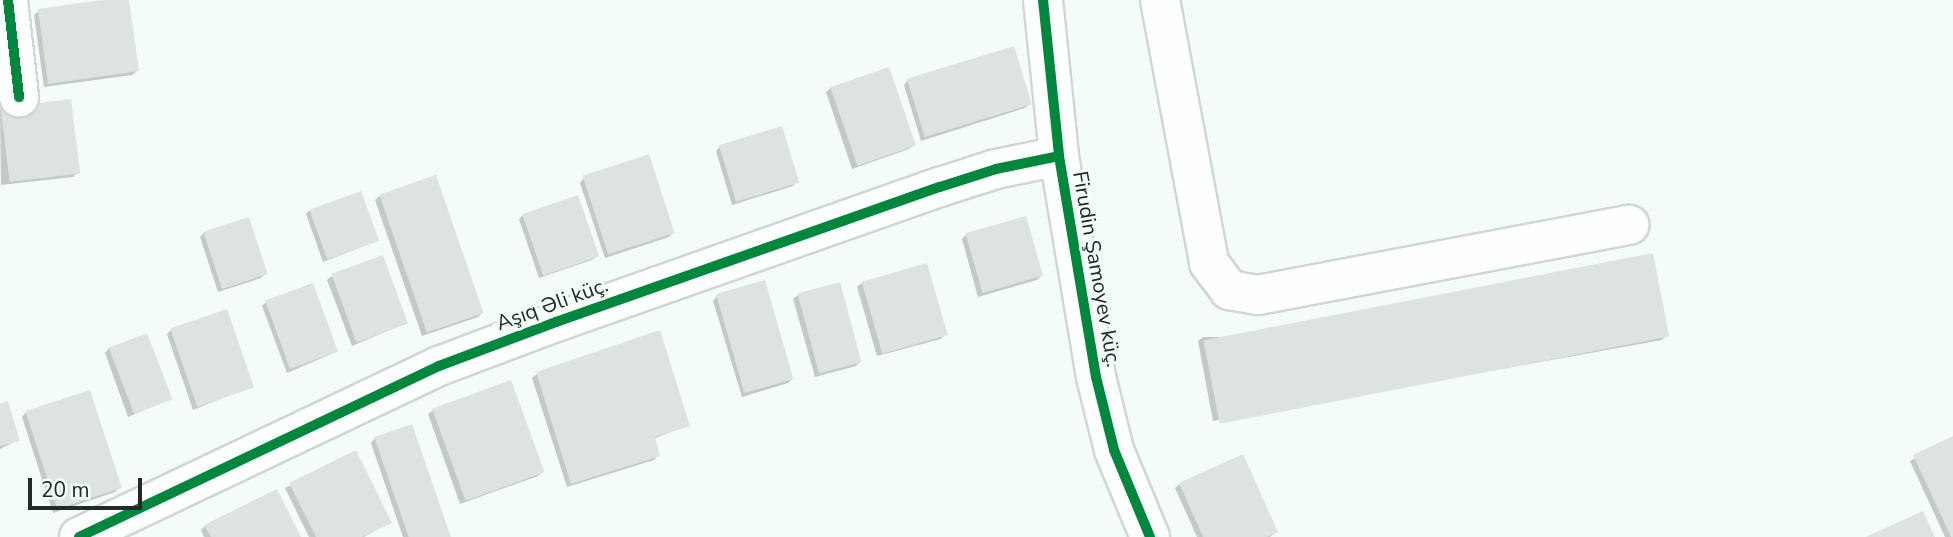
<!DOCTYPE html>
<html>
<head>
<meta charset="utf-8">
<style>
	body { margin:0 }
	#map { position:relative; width:1953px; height:537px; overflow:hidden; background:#f4fcf8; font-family:"Nunito Sans",sans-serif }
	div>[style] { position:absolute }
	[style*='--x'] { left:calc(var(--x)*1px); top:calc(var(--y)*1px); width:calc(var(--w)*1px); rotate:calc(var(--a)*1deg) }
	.shadow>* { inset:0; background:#0003 }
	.building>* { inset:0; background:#dde4e0; transform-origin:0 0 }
	.roads { filter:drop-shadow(2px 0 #d0d7d3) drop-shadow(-2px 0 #d0d7d3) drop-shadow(0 2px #d0d7d3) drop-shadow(0 -2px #d0d7d3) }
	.minor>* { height:38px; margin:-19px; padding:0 19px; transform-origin:19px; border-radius:19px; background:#fdfffe }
	.cycleway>* { height:10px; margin:-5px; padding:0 5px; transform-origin:5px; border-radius:5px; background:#00873e }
	span { translate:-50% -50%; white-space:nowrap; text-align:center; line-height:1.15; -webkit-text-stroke:6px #f1fff7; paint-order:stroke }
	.street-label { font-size:21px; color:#232925 }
	.scale { position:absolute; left:28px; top:478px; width:114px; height:32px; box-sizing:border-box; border:4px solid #232925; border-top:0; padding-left:9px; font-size:21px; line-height:24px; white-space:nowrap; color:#232925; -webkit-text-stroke:5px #f1fff7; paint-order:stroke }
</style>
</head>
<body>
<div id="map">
	<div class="shadow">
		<i style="clip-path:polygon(114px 0,127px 0,137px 71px,132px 75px,44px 87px,34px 15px,39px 11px)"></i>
		<i style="clip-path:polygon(908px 80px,1030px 104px,1025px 108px,921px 141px,904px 85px)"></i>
		<i style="clip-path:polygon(831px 88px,914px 145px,909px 149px,852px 169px,826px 92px)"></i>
		<i style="clip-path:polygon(69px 101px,78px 172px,73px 177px,1px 185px,0 109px)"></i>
		<i style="clip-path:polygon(720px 147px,797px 181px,793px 186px,732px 205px,716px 151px)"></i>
		<i style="clip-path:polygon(584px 178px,673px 233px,669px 237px,605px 258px,580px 183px)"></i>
		<i style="clip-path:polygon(380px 196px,482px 313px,478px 317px,422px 336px,375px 200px)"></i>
		<i style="clip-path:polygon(310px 210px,377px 241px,323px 262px,306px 214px)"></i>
		<i style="clip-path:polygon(523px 215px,597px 256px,592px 260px,539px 278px,519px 219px)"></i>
		<i style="clip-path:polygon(204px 233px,266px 273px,261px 278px,218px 292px,200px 237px)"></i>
		<i style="clip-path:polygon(966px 235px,1041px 276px,1037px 280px,978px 297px,962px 239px)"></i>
		<i style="clip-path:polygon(926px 265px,945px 334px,941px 339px,877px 356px,857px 287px,862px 283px)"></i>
		<i style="clip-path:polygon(332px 276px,406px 323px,352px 346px,327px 280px)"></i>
		<i style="clip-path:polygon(798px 295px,860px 361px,856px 366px,815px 377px,793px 299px)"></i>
		<i style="clip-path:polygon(717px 296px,792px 379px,788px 383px,742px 397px,713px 301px)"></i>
		<i style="clip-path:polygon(266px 302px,336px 352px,287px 373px,262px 306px)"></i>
		<i style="clip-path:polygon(171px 330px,252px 386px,193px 410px,167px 334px)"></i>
		<i style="clip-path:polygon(1667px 335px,1662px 340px,1213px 421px,1198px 341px,1203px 337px)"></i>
		<i style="clip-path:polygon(109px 348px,170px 399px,128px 417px,105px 353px)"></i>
		<i style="clip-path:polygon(537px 374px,688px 425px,653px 439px,658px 455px,654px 460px,567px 487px,532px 378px)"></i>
		<i style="clip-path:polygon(510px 383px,542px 472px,538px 476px,460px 504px,428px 414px,433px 410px)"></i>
		<i style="clip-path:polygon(0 406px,18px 440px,0 449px)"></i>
		<i style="clip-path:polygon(26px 412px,119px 488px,115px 492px,53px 513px,22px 417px)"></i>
		<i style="clip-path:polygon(375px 438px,449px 537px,403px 537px,371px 443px)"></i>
		<i style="clip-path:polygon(1953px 438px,1953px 537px,1945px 537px,1910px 461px)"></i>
		<i style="clip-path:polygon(355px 452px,390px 522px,364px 537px,309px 537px,285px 488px)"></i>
		<i style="clip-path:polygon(1180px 484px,1276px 532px,1270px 537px,1197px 537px,1175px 488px)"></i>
		<i style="clip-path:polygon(205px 526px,299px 537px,204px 537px,201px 530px)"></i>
	</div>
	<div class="building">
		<i style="clip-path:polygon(102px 0,129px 0,139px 71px,48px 84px,38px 9px)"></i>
		<i style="left:1014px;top:46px;width:61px;height:112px;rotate:73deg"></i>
		<i style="left:889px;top:67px;width:83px;height:62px;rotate:71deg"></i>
		<i style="left:71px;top:99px;width:75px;height:71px;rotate:83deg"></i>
		<i style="left:782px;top:126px;width:59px;height:66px;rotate:73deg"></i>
		<i style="left:649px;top:154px;width:83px;height:70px;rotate:72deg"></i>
		<i style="left:436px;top:175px;width:146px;height:60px;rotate:71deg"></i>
		<i style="left:361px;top:191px;width:53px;height:55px;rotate:70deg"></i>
		<i style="left:578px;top:195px;width:65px;height:59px;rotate:71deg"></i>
		<i style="left:1026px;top:216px;width:62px;height:63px;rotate:74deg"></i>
		<i style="left:249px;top:217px;width:60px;height:48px;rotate:72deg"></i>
		<i style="left:1653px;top:253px;width:85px;height:458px;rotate:79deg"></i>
		<i style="left:383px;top:255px;width:73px;height:55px;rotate:70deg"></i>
		<i style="left:927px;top:263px;width:75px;height:68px;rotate:74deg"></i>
		<i style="left:765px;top:280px;width:103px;height:51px;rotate:74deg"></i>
		<i style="left:840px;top:282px;width:83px;height:44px;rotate:75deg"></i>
		<i style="left:313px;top:283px;width:73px;height:51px;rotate:70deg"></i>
		<i style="left:227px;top:309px;width:83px;height:60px;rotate:71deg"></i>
		<i style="clip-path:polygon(660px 330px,690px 426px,655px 437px,660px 456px,571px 484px,536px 372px)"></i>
		<i style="left:147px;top:333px;width:71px;height:41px;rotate:69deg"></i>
		<i style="left:511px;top:380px;width:98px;height:84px;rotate:70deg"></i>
		<i style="left:90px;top:390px;width:103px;height:68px;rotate:72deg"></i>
		<i style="clip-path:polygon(8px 401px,20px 441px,0 446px,0 404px)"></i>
		<i style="left:412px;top:424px;width:120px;height:40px;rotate:71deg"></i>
		<i style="clip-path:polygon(1953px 436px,1953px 537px,1951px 537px,1913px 455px)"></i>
		<i style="clip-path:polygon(356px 450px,392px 523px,362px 537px,316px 537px,289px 483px)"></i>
		<i style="clip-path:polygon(1243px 454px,1278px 532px,1267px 537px,1203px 537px,1179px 483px)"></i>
		<i style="clip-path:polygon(277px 489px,301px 537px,211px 537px,204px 525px)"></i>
		<i style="clip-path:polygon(1923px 511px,1935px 537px,1866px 537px)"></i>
	</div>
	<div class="roads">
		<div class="minor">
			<i style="--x:8;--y:0;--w:98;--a:83.5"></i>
			<i style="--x:1043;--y:0;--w:157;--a:84.1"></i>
			<i style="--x:1059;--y:156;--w:224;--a:80.5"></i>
			<i style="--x:1096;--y:377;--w:75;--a:76.1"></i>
			<i style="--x:1114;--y:450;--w:94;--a:67.5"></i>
			<i style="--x:1160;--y:0;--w:268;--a:79.4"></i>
			<i style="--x:1209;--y:263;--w:34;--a:53"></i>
			<i style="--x:1229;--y:290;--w:29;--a:10"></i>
			<i style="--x:1258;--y:295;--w:378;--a:-10.7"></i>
			<i style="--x:79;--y:537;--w:399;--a:-25.4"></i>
			<i style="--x:439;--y:366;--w:125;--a:-20.6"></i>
			<i style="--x:556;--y:322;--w:407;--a:-19.4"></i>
			<i style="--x:940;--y:187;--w:59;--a:-17.8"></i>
			<i style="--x:996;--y:169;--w:64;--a:-11.7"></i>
		</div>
	</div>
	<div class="cycleway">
		<i style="--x:8;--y:0;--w:98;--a:83.5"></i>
		<i style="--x:1043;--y:0;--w:157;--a:84.1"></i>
		<i style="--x:1059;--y:156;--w:224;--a:80.5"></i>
		<i style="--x:1096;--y:377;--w:75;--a:76.1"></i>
		<i style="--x:1114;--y:450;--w:94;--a:67.5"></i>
		<i style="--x:79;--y:537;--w:399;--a:-25.4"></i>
		<i style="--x:439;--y:366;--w:125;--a:-20.6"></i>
		<i style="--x:556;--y:322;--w:407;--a:-19.4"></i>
		<i style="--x:940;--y:187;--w:59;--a:-17.8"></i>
		<i style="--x:996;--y:169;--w:64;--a:-11.7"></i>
	</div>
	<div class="street-label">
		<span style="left:1097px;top:269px;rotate:80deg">Firudin Şamoyev küç.</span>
		<span style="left:552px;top:304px;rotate:-20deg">Aşıq Əli küç.</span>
	</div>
	<div class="scale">20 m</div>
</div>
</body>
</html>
